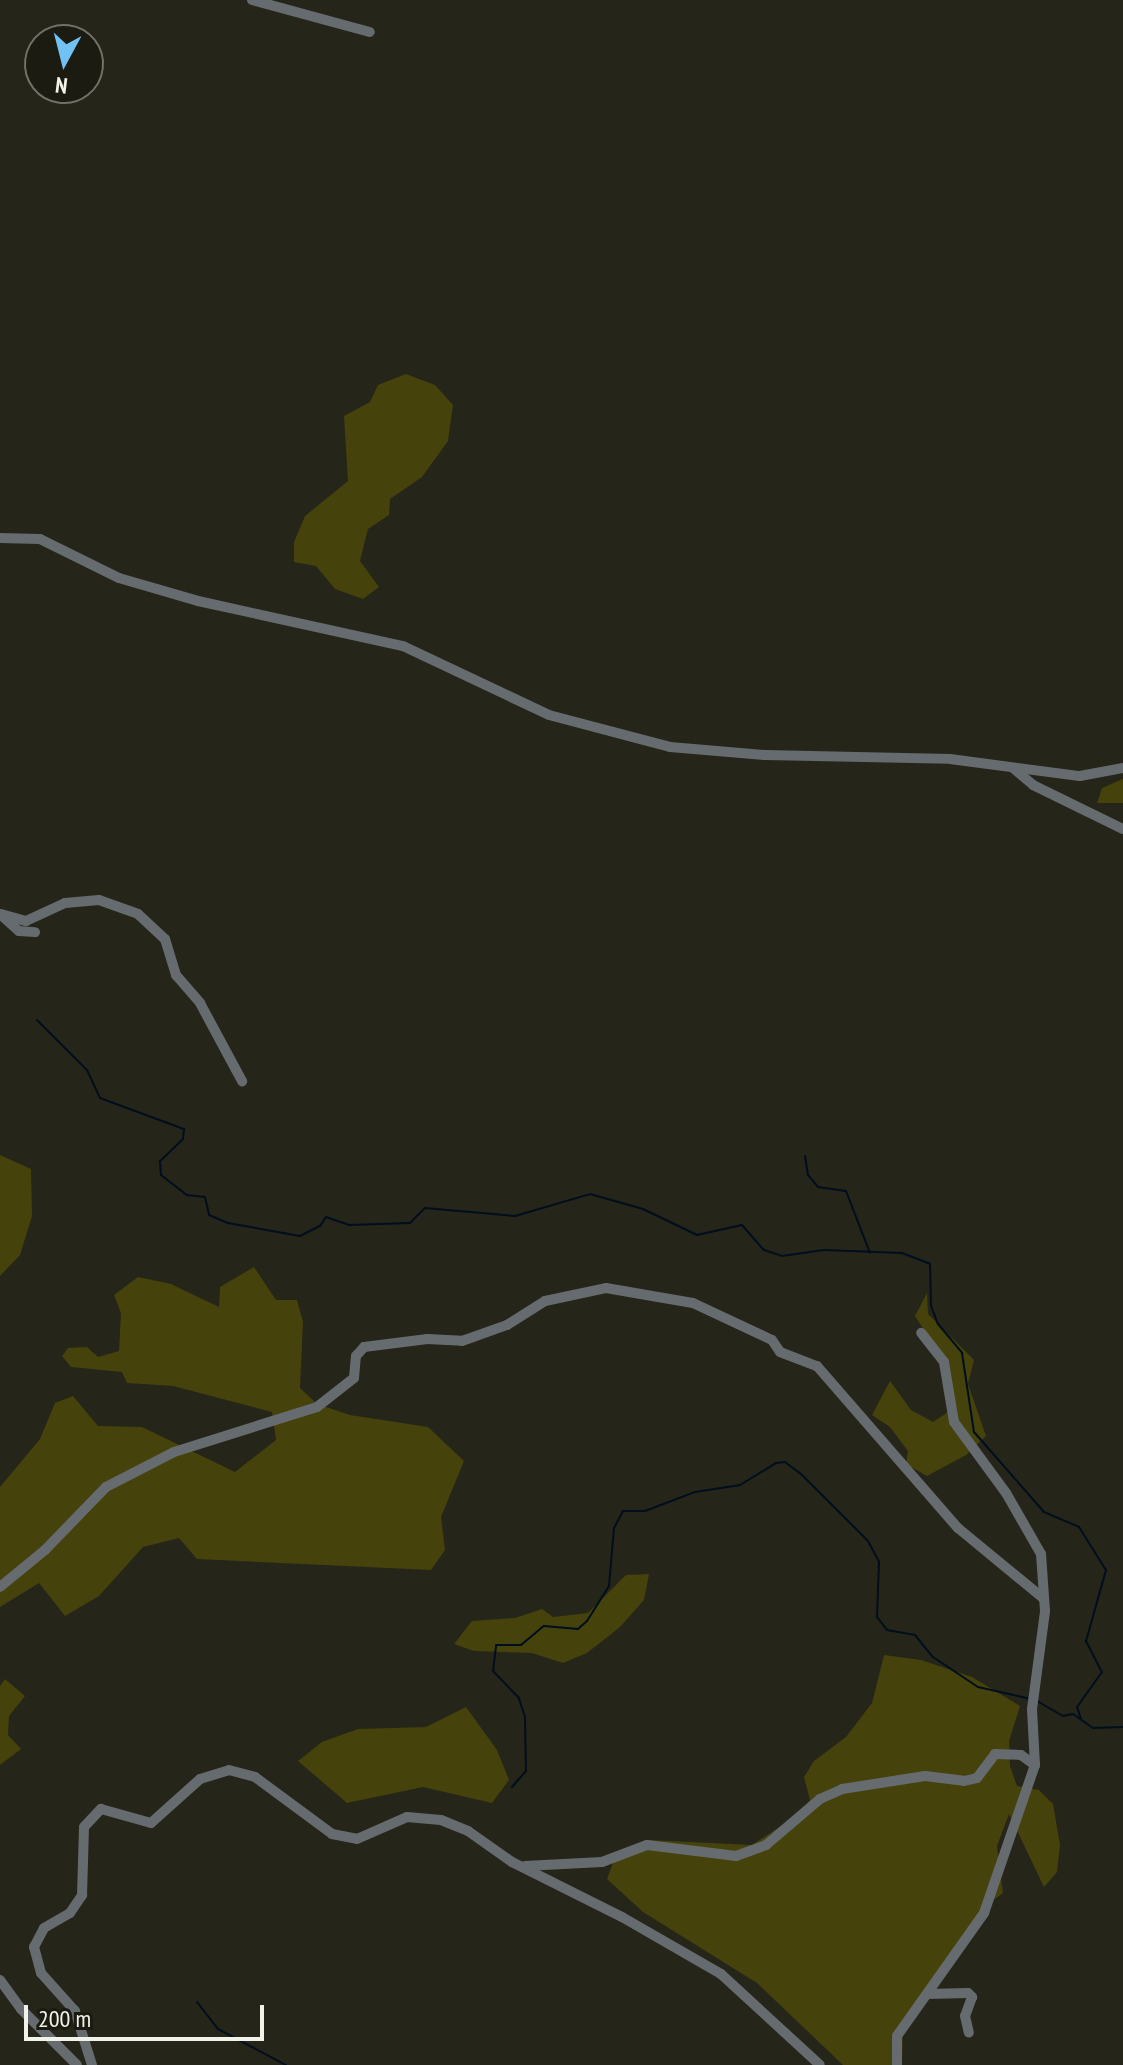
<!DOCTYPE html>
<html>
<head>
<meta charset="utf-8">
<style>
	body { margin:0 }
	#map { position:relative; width:1123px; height:2065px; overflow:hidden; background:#25251a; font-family:"PT Sans Narrow",sans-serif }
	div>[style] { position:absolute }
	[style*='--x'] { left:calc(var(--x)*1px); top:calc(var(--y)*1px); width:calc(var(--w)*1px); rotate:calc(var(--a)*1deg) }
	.green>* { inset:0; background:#45420b }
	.stream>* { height:2px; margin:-1px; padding:0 1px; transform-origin:1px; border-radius:1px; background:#000e1d }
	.minor>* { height:10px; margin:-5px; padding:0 5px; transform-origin:5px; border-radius:5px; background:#666b6f }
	span { translate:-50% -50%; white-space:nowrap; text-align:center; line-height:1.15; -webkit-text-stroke:7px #1b1b11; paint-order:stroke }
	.north { position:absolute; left:24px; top:24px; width:80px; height:80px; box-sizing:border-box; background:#1b1b11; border:2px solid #717168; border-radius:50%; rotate:187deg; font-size:22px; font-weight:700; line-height:32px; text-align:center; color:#f1f2ea }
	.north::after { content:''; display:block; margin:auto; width:28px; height:36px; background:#72c1f5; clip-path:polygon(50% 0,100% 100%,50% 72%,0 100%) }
	.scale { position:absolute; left:24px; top:2005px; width:240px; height:36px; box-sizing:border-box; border:4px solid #f1f2ea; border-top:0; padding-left:10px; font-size:24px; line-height:28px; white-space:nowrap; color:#f1f2ea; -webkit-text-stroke:6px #1b1b11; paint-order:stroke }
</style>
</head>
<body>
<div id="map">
	<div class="green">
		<div style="clip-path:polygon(406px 374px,435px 385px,453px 405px,448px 441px,422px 477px,390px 499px,389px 515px,368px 529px,360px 561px,379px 587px,363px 599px,335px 589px,316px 566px,294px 562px,294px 542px,305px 516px,348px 481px,344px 416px,370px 402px,378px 385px)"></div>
		<div style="clip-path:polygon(1123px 779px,1123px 803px,1097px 803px,1102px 788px)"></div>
		<div style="clip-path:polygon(0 1155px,31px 1169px,32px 1216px,20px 1255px,0 1276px)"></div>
		<div style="clip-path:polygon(254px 1267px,276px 1300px,297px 1300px,303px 1322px,300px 1388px,317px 1404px,350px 1415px,428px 1427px,464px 1461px,441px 1517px,445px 1550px,431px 1570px,197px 1559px,179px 1538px,143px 1547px,99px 1596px,65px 1616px,39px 1583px,0 1607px,0 1487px,40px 1439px,55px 1403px,73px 1396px,98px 1426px,142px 1427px,235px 1472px,276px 1440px,272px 1412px,173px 1386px,127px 1383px,122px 1372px,71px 1367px,62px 1356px,68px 1348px,87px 1347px,98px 1357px,119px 1351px,121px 1313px,114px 1295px,138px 1277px,171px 1284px,219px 1307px,220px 1287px)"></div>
		<div style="clip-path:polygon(927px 1293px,928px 1314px,974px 1360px,968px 1384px,986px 1436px,966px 1455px,927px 1476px,906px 1464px,908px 1451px,890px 1427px,872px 1415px,890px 1381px,911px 1410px,933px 1422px,954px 1408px,936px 1348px,915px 1316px)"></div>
		<div style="clip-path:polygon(649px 1574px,644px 1600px,620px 1627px,587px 1653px,563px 1663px,532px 1653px,474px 1651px,454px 1644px,472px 1621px,515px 1618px,542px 1609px,553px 1617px,588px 1613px,626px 1575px)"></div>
		<div style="clip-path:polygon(884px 1655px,921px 1660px,972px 1677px,1020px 1706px,1009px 1741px,1010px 1766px,1017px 1786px,1039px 1790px,1053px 1804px,1060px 1845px,1057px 1872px,1044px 1887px,1009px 1814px,997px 1846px,1003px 1893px,982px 1908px,903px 2023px,902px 2065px,843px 2065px,757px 1983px,643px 1912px,607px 1879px,615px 1857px,649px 1840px,752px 1845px,793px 1818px,810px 1800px,804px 1777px,814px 1761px,846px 1737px,872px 1703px)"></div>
		<div style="clip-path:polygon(5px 1679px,25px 1696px,9px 1716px,8px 1735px,21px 1749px,0 1765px,0 1686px)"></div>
		<div style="clip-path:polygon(466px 1707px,497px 1750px,509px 1780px,492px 1803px,423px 1787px,347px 1803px,298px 1761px,322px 1742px,358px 1729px,426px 1727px)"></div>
	</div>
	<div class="stream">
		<div style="--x:37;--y:1020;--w:71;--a:45"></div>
		<div style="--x:87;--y:1070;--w:31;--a:65"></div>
		<div style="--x:100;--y:1098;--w:90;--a:20.3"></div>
		<div style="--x:184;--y:1129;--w:10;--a:96"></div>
		<div style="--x:183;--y:1139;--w:32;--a:136"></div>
		<div style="--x:160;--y:1161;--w:14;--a:86"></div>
		<div style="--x:161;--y:1175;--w:33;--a:38"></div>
		<div style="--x:187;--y:1195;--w:18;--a:6"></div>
		<div style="--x:205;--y:1197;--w:18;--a:77"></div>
		<div style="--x:209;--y:1215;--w:21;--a:23"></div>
		<div style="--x:228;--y:1223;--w:73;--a:10.2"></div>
		<div style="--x:300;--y:1236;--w:22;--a:-27"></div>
		<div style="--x:320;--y:1226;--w:11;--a:-56"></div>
		<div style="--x:326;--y:1217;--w:24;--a:19"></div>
		<div style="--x:349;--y:1225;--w:61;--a:-1.9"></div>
		<div style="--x:410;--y:1223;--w:21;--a:-45"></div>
		<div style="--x:425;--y:1208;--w:90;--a:5.1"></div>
		<div style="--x:515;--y:1216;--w:78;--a:-16.3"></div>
		<div style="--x:590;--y:1194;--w:55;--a:15.8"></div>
		<div style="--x:643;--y:1209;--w:60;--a:25.7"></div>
		<div style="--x:697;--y:1235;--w:46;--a:-12.5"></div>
		<div style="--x:742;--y:1225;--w:33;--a:49"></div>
		<div style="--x:764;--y:1250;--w:19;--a:18"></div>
		<div style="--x:782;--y:1256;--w:42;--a:-8.1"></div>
		<div style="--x:824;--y:1250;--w:78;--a:2.2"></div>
		<div style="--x:902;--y:1253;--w:30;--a:21"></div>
		<div style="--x:930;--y:1264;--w:42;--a:88.6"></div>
		<div style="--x:931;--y:1306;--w:19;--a:69"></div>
		<div style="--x:938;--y:1324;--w:38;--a:50"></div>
		<div style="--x:962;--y:1353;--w:80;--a:81.4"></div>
		<div style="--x:974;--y:1432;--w:106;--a:48.8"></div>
		<div style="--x:1044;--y:1512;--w:38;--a:23"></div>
		<div style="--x:1079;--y:1527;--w:51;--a:57.9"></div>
		<div style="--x:1106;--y:1570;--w:74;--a:105.7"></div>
		<div style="--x:1086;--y:1641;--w:35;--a:63"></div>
		<div style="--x:1102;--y:1672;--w:43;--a:125.5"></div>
		<div style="--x:1077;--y:1707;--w:13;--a:72"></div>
		<div style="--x:805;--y:1156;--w:19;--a:81"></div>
		<div style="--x:808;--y:1175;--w:16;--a:50"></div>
		<div style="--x:818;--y:1187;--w:28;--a:8"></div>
		<div style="--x:846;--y:1191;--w:66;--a:68.8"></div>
		<div style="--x:1037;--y:1701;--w:30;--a:30"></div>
		<div style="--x:1063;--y:1716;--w:10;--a:-11"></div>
		<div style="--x:1073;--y:1714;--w:24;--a:35"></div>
		<div style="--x:1093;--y:1728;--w:30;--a:-2"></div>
		<div style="--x:512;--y:1787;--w:21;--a:-49"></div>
		<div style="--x:526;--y:1771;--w:54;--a:-91.1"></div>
		<div style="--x:525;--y:1717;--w:20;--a:-108"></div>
		<div style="--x:519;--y:1698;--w:37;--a:-134"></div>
		<div style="--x:493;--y:1671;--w:26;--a:-83"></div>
		<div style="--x:496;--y:1645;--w:25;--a:0"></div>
		<div style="--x:521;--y:1645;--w:30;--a:-40"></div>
		<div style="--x:544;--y:1626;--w:34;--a:5"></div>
		<div style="--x:578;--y:1629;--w:12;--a:-42"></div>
		<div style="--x:587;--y:1621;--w:41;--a:-57.8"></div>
		<div style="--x:609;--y:1586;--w:58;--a:-85.1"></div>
		<div style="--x:614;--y:1528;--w:19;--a:-62"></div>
		<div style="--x:623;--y:1511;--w:22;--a:0"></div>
		<div style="--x:645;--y:1511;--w:53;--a:-20.8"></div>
		<div style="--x:695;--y:1492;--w:46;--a:-8.8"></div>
		<div style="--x:740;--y:1485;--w:42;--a:-31.4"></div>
		<div style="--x:776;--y:1463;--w:9;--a:-6"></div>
		<div style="--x:785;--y:1462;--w:21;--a:37"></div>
		<div style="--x:802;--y:1475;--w:93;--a:45"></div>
		<div style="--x:868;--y:1541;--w:24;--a:62"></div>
		<div style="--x:879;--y:1562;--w:55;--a:92.1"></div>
		<div style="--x:877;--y:1617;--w:16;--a:52"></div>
		<div style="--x:887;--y:1630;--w:28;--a:10"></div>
		<div style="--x:915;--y:1635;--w:28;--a:51"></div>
		<div style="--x:933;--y:1657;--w:54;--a:33.7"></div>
		<div style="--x:978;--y:1687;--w:54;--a:12.8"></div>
		<div style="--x:197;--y:2002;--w:34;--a:52"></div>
		<div style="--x:218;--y:2029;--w:77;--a:27.9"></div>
	</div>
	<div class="minor">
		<div style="--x:252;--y:0;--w:122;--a:15.2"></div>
		<div style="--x:0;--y:538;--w:40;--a:1.4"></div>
		<div style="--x:40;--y:539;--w:88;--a:26.3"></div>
		<div style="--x:119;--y:578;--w:82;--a:16.2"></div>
		<div style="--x:198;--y:601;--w:210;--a:12.4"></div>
		<div style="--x:403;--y:646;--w:161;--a:25.3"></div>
		<div style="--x:549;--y:715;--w:125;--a:14.8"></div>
		<div style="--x:670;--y:747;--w:95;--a:4.8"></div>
		<div style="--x:765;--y:755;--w:185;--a:1.2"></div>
		<div style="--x:950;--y:759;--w:131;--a:7.5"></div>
		<div style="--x:1080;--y:776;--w:44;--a:-10.5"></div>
		<div style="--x:1013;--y:768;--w:26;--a:40"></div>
		<div style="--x:1033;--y:785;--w:100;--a:26.1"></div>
		<div style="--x:1;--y:914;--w:26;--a:16"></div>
		<div style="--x:26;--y:921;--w:43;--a:-24.8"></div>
		<div style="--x:65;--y:903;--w:34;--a:-5"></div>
		<div style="--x:99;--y:900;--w:41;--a:19.7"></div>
		<div style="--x:138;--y:914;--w:37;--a:43"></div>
		<div style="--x:165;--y:939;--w:38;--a:73"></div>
		<div style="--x:176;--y:975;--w:37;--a:49"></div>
		<div style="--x:200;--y:1003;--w:89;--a:61.7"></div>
		<div style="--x:1;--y:915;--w:24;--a:42"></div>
		<div style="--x:19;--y:931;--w:16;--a:4"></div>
		<div style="--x:0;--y:1587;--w:58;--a:-39.4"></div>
		<div style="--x:45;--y:1550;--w:88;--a:-45.9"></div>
		<div style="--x:106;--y:1487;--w:76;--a:-27.2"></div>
		<div style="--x:174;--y:1452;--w:150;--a:-17.5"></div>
		<div style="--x:317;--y:1407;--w:47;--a:-38.1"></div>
		<div style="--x:354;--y:1378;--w:22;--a:-85"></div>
		<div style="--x:356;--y:1356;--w:12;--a:-48"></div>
		<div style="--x:364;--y:1347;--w:64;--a:-7.2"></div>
		<div style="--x:427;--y:1339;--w:35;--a:3"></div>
		<div style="--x:462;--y:1341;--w:48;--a:-19.6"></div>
		<div style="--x:507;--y:1325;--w:45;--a:-32.3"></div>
		<div style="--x:545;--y:1301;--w:62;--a:-12"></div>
		<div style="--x:606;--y:1288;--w:88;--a:9.8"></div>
		<div style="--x:693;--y:1303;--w:87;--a:25.1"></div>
		<div style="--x:772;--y:1340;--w:14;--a:56"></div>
		<div style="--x:780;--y:1352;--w:40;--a:21"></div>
		<div style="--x:817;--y:1366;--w:215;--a:49"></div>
		<div style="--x:958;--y:1528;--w:110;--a:39.5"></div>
		<div style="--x:525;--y:1866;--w:77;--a:-3"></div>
		<div style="--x:602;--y:1862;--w:48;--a:-20.7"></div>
		<div style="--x:647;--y:1845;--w:90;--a:7"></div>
		<div style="--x:736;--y:1856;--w:32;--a:-20"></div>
		<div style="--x:766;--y:1845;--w:71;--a:-40.4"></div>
		<div style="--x:820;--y:1799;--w:24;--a:-24"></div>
		<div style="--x:842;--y:1789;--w:84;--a:-8.9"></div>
		<div style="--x:925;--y:1776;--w:39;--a:7"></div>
		<div style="--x:964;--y:1781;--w:13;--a:-13"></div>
		<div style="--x:977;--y:1778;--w:30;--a:-53"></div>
		<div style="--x:995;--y:1754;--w:26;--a:2"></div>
		<div style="--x:1021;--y:1755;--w:17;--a:36"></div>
		<div style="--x:0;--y:1980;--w:36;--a:54"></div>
		<div style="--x:21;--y:2009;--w:79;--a:45"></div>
		<div style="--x:928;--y:1994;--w:40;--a:-1.4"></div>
		<div style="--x:968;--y:1993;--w:6;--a:45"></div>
		<div style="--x:972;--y:1997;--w:20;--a:110"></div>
		<div style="--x:965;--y:2016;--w:17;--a:77"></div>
		<div style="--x:92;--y:2065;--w:57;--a:-107.5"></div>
		<div style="--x:75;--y:2011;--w:51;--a:-131.8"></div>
		<div style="--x:41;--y:1973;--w:27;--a:-105"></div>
		<div style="--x:34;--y:1947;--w:21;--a:-62"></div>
		<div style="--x:44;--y:1928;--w:30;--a:-30"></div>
		<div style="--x:70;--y:1913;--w:22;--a:-56"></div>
		<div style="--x:82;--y:1895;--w:68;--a:-88.3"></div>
		<div style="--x:84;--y:1827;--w:25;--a:-47"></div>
		<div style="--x:101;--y:1809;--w:52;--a:15.6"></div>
		<div style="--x:151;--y:1823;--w:66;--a:-41.9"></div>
		<div style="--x:200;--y:1779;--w:30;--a:-17"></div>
		<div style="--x:229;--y:1770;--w:27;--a:15"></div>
		<div style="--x:255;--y:1777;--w:96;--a:36.5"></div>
		<div style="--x:332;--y:1834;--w:25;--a:11"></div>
		<div style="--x:357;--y:1839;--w:55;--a:-23.7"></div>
		<div style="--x:407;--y:1817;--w:34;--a:5"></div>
		<div style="--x:441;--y:1820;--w:29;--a:22"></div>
		<div style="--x:468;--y:1831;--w:54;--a:35.2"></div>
		<div style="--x:512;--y:1862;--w:123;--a:26.6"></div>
		<div style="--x:622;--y:1917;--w:114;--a:29.9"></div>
		<div style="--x:721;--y:1974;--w:134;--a:42.6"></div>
		<div style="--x:897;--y:2065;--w:29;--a:-90"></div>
		<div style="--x:897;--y:2036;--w:151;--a:-54.7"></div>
		<div style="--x:984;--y:1913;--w:157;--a:-71"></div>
		<div style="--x:1035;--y:1765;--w:56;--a:-93.1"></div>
		<div style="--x:1032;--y:1709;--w:99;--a:-82.4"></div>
		<div style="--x:1045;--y:1611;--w:57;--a:-94"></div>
		<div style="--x:1041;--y:1554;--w:70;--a:-119.8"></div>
		<div style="--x:1006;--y:1493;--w:88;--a:-126.2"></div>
		<div style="--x:954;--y:1422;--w:61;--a:-99.5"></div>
		<div style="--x:944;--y:1362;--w:37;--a:-128"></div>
	</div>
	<div class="north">N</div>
	<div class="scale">200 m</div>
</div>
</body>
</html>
